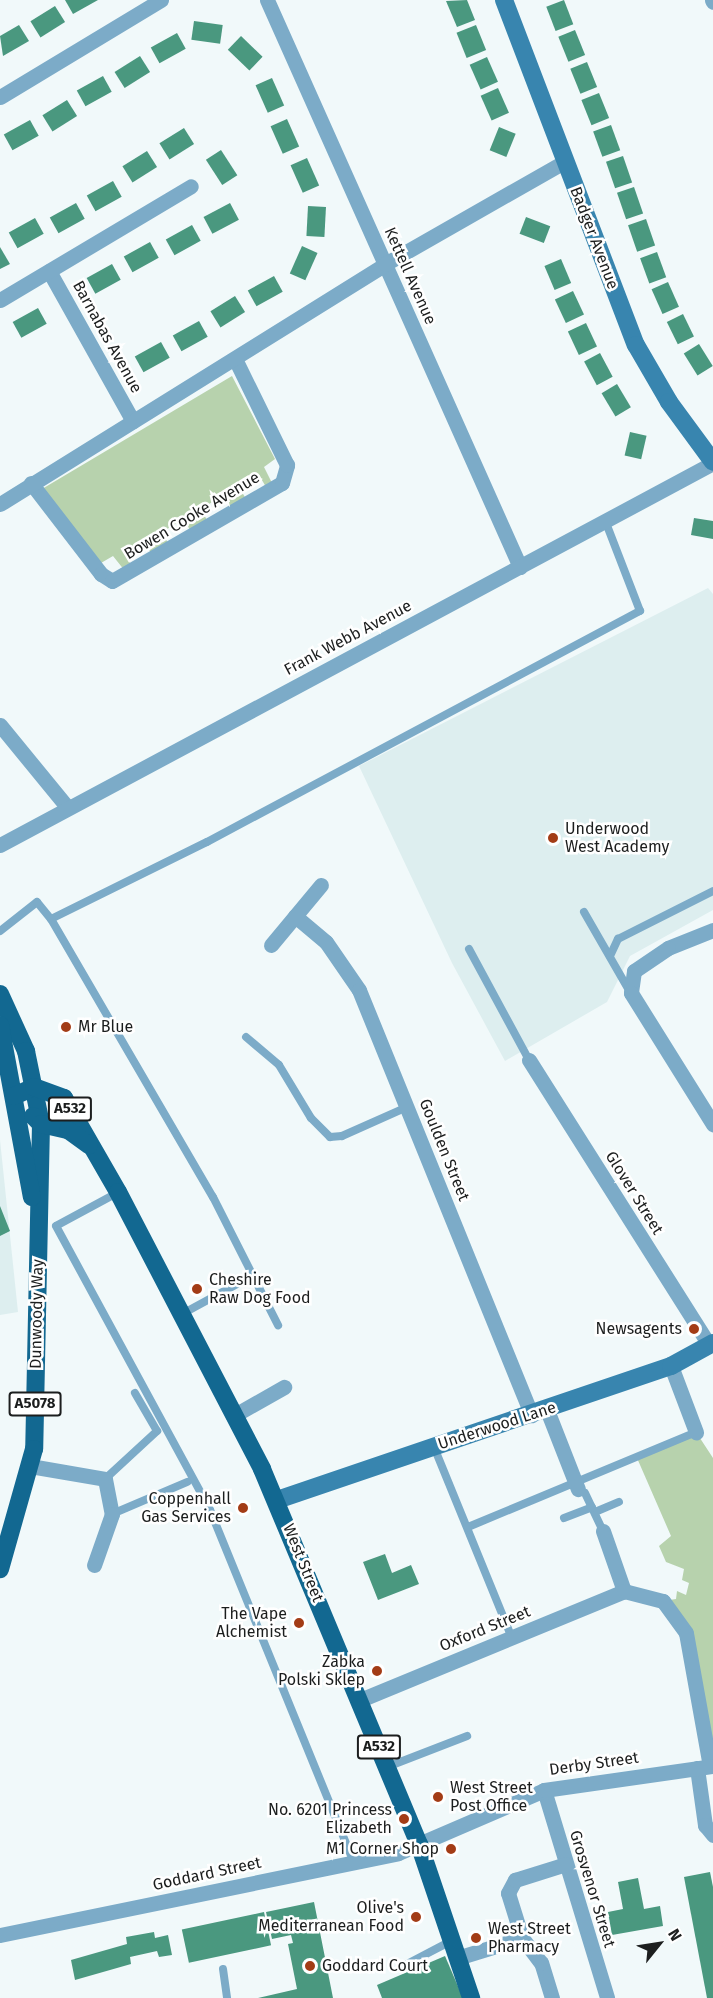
<!DOCTYPE html>
<html>
<head>
<meta charset="utf-8">
<style>
	body { margin:0 }
	#map { position:relative; width:713px; height:1998px; overflow:hidden; background:#f1f9fa; font-family:"Fira Sans",sans-serif }
	div>[style] { position:absolute }
	[style*='--x'] { left:calc(var(--x)*1px); top:calc(var(--y)*1px); width:calc(var(--w)*1px); rotate:calc(var(--a)*1deg) }
	.built>* { inset:0; background:#ddeeef }
	.green>* { inset:0; background:#b7d2ad }
	.building>* { inset:0; background:#4a987f; transform-origin:0 0 }
	.lane>* { height:8px; margin:-4px; padding:0 4px; transform-origin:4px; border-radius:4px; background:#7cabc8 }
	.street>* { height:15px; margin:-7.5px; padding:0 7.5px; transform-origin:7.5px; border-radius:7.5px; background:#7cabc8 }
	.secondary>* { height:18px; margin:-9px; padding:0 9px; transform-origin:9px; border-radius:9px; background:#3885af }
	.primary>* { height:18px; margin:-9px; padding:0 9px; transform-origin:9px; border-radius:9px; background:#126891 }
	.dots>* { width:16px; height:16px; translate:-50% -50%; box-sizing:border-box; border:3px solid #fff; border-radius:50% }
	span { translate:-50% -50%; white-space:nowrap; text-align:center; line-height:1.15; -webkit-text-stroke:5px #fff; paint-order:stroke }
	.shield-label span { padding:2px 4px; background:#fff; border:2px solid; border-radius:4px; -webkit-text-stroke-width:0 }
	.shield-label { font-size:15px; color:#1c1e1e; font-weight:700 }
	.street-label { font-size:16px; color:#1c1e1e }
	.poi-label { font-size:16px; color:#1c1e1e }
	.left { translate:0 -50%; text-align:left }
	.right { translate:-100% -50%; text-align:right }
	.north { position:absolute; left:629px; top:1914px; width:60px; height:60px; -webkit-text-stroke:4px #fff; paint-order:stroke; rotate:60deg; font-size:16px; font-weight:700; line-height:24px; text-align:center; color:#1c1e1e }
	.north::after { content:''; display:block; margin:auto; width:21px; height:27px; background:#1c1e1e; clip-path:polygon(50% 0,100% 100%,50% 72%,0 100%) }
</style>
</head>
<body>
<div id="map">
	<div class="built">
		<div style="clip-path:polygon(708px 588px,713px 594px,713px 910px,630px 956px,607px 1002px,505px 1061px,452px 963px,359px 766px)"></div>
		<div style="clip-path:polygon(0 1140px,18px 1312px,0 1315px)"></div>
	</div>
	<div class="green">
		<div style="clip-path:polygon(232px 376px,275px 459px,264px 467px,272px 483px,266px 487px,259px 475px,239px 487px,246px 499px,230px 508px,222px 496px,201px 509px,208px 522px,191px 532px,184px 519px,162px 532px,169px 545px,152px 555px,145px 542px,125px 554px,132px 567px,125px 571px,113px 556px,101px 563px,42px 489px)"></div>
		<div style="clip-path:polygon(696px 1432px,713px 1458px,713px 1766px,686px 1633px,663px 1601px,676px 1599px,677px 1591px,686px 1595px,689px 1583px,682px 1580px,684px 1569px,666px 1562px,659px 1546px,671px 1536px,637px 1458px)"></div>
	</div>
	<div class="building">
		<div style="clip-path:polygon(65px 0,98px 0,73px 14px)"></div>
		<div style="clip-path:polygon(467px 0,475px 20px,457px 27px,446px 1px)"></div>
		<div style="left:564px;top:0;width:26px;height:19px;rotate:69deg"></div>
		<div style="left:55px;top:6px;width:19px;height:29px;rotate:58deg"></div>
		<div style="left:194px;top:21px;width:29px;height:19px;rotate:8deg"></div>
		<div style="clip-path:polygon(19px 25px,29px 41px,3px 56px,0 36px)"></div>
		<div style="left:476px;top:25px;width:27px;height:21px;rotate:68deg"></div>
		<div style="left:575px;top:30px;width:27px;height:18px;rotate:68deg"></div>
		<div style="left:177px;top:33px;width:18px;height:30px;rotate:61deg"></div>
		<div style="left:241px;top:36px;width:30px;height:19px;rotate:44deg"></div>
		<div style="left:140px;top:56px;width:19px;height:30px;rotate:58deg"></div>
		<div style="left:487px;top:57px;width:27px;height:19px;rotate:66deg"></div>
		<div style="left:587px;top:62px;width:27px;height:18px;rotate:68deg"></div>
		<div style="left:103px;top:76px;width:18px;height:30px;rotate:61deg"></div>
		<div style="left:272px;top:78px;width:30px;height:18px;rotate:66deg"></div>
		<div style="left:498px;top:88px;width:27px;height:19px;rotate:66deg"></div>
		<div style="left:599px;top:93px;width:27px;height:19px;rotate:68deg"></div>
		<div style="left:67px;top:100px;width:19px;height:29px;rotate:58deg"></div>
		<div style="left:287px;top:119px;width:30px;height:18px;rotate:66deg"></div>
		<div style="left:30px;top:120px;width:18px;height:30px;rotate:61deg"></div>
		<div style="left:611px;top:125px;width:27px;height:19px;rotate:70deg"></div>
		<div style="left:499px;top:127px;width:18px;height:25px;rotate:22deg"></div>
		<div style="left:184px;top:128px;width:19px;height:29px;rotate:58deg"></div>
		<div style="left:221px;top:150px;width:30px;height:18px;rotate:57deg"></div>
		<div style="left:147px;top:151px;width:19px;height:29px;rotate:58deg"></div>
		<div style="left:623px;top:156px;width:28px;height:18px;rotate:71deg"></div>
		<div style="left:307px;top:158px;width:30px;height:18px;rotate:66deg"></div>
		<div style="left:113px;top:181px;width:18px;height:30px;rotate:61deg"></div>
		<div style="left:634px;top:187px;width:28px;height:18px;rotate:71deg"></div>
		<div style="left:76px;top:203px;width:18px;height:30px;rotate:61deg"></div>
		<div style="left:230px;top:203px;width:19px;height:30px;rotate:62deg"></div>
		<div style="left:308px;top:206px;width:18px;height:30px;rotate:3deg"></div>
		<div style="left:526px;top:217px;width:26px;height:18px;rotate:21deg"></div>
		<div style="left:35px;top:218px;width:18px;height:30px;rotate:61deg"></div>
		<div style="left:646px;top:219px;width:28px;height:19px;rotate:71deg"></div>
		<div style="left:192px;top:225px;width:18px;height:30px;rotate:61deg"></div>
		<div style="left:150px;top:242px;width:18px;height:30px;rotate:61deg"></div>
		<div style="left:302px;top:246px;width:17px;height:30px;rotate:24deg"></div>
		<div style="clip-path:polygon(0 247px,10px 264px,0 269px)"></div>
		<div style="left:657px;top:252px;width:27px;height:18px;rotate:70deg"></div>
		<div style="left:561px;top:259px;width:26px;height:18px;rotate:67deg"></div>
		<div style="left:112px;top:264px;width:18px;height:29px;rotate:61deg"></div>
		<div style="left:274px;top:276px;width:18px;height:30px;rotate:61deg"></div>
		<div style="left:668px;top:282px;width:27px;height:18px;rotate:66deg"></div>
		<div style="left:573px;top:291px;width:26px;height:20px;rotate:65deg"></div>
		<div style="left:235px;top:296px;width:19px;height:29px;rotate:58deg"></div>
		<div style="left:38px;top:308px;width:18px;height:29px;rotate:61deg"></div>
		<div style="left:683px;top:314px;width:25px;height:18px;rotate:64deg"></div>
		<div style="left:199px;top:321px;width:18px;height:30px;rotate:61deg"></div>
		<div style="left:586px;top:323px;width:26px;height:20px;rotate:65deg"></div>
		<div style="left:161px;top:342px;width:18px;height:30px;rotate:61deg"></div>
		<div style="left:699px;top:344px;width:26px;height:18px;rotate:58deg"></div>
		<div style="left:600px;top:353px;width:27px;height:18px;rotate:62deg"></div>
		<div style="left:617px;top:384px;width:27px;height:18px;rotate:59deg"></div>
		<div style="left:630px;top:432px;width:17px;height:24px;rotate:13deg"></div>
		<div style="clip-path:polygon(694px 518px,713px 521px,713px 539px,691px 535px)"></div>
		<div style="clip-path:polygon(0 1206px,10px 1231px,0 1236px)"></div>
		<div style="clip-path:polygon(385px 1554px,392px 1573px,411px 1565px,419px 1584px,378px 1600px,363px 1562px)"></div>
		<div style="clip-path:polygon(710px 1872px,713px 1887px,713px 1998px,707px 1998px,684px 1877px)"></div>
		<div style="clip-path:polygon(638px 1878px,644px 1909px,660px 1906px,663px 1926px,612px 1935px,608px 1912px,623px 1909px,618px 1882px)"></div>
		<div style="clip-path:polygon(314px 1902px,333px 1998px,258px 1998px,297px 1989px,288px 1944px,293px 1943px,291px 1935px,272px 1939px,266px 1912px)"></div>
		<div style="left:264px;top:1912px;width:34px;height:84px;rotate:78deg"></div>
		<div style="clip-path:polygon(154px 1932px,155px 1938px,168px 1935px,172px 1955px,159px 1957px,157px 1951px,130px 1957px,131px 1964px,75px 1980px,71px 1960px,127px 1944px,126px 1937px)"></div>
		<div style="clip-path:polygon(445px 1956px,463px 1998px,382px 1998px,377px 1985px)"></div>
	</div>
	<div class="lane">
		<div style="--x:584;--y:912;--w:92;--a:60.1"></div>
		<div style="--x:51;--y:919;--w:174;--a:-26.3"></div>
		<div style="--x:207;--y:842;--w:491;--a:-28.1"></div>
		<div style="--x:640;--y:611;--w:94;--a:-111.1"></div>
		<div style="--x:0;--y:931;--w:47;--a:-38.1"></div>
		<div style="--x:37;--y:902;--w:22;--a:51"></div>
		<div style="--x:51;--y:919;--w:322;--a:59.8"></div>
		<div style="--x:213;--y:1197;--w:144;--a:63.1"></div>
		<div style="--x:469;--y:949;--w:126;--a:61.6"></div>
		<div style="--x:610;--y:956;--w:19;--a:-65"></div>
		<div style="--x:618;--y:939;--w:106;--a:-26.8"></div>
		<div style="--x:246;--y:1037;--w:43;--a:40.3"></div>
		<div style="--x:279;--y:1065;--w:62;--a:58.9"></div>
		<div style="--x:311;--y:1118;--w:27;--a:45"></div>
		<div style="--x:330;--y:1137;--w:12;--a:-5"></div>
		<div style="--x:342;--y:1136;--w:71;--a:-24"></div>
		<div style="--x:117;--y:1193;--w:69;--a:151.6"></div>
		<div style="--x:56;--y:1226;--w:323;--a:61.5"></div>
		<div style="--x:210;--y:1510;--w:380;--a:67.8"></div>
		<div style="--x:182;--y:1314;--w:80;--a:-28.5"></div>
		<div style="--x:434;--y:1447;--w:206;--a:67.8"></div>
		<div style="--x:105;--y:1479;--w:71;--a:-42.7"></div>
		<div style="--x:157;--y:1431;--w:44;--a:-120.1"></div>
		<div style="--x:585;--y:1493;--w:42;--a:64.7"></div>
		<div style="--x:595;--y:1512;--w:26;--a:-23"></div>
		<div style="--x:112;--y:1514;--w:82;--a:-23.1"></div>
		<div style="--x:564;--y:1518;--w:30;--a:-21"></div>
		<div style="--x:468;--y:1527;--w:247;--a:-22.6"></div>
		<div style="--x:387;--y:1767;--w:86;--a:-21.2"></div>
		<div style="--x:407;--y:1964;--w:50;--a:-27.6"></div>
		<div style="--x:223;--y:1969;--w:29;--a:82"></div>
	</div>
	<div class="street">
		<div style="--x:267;--y:0;--w:621;--a:65.95"></div>
		<div style="--x:712;--y:0;--w:2;--a:63"></div>
		<div style="--x:0;--y:97;--w:188;--a:-31.1"></div>
		<div style="--x:49;--y:271;--w:172;--a:60.8"></div>
		<div style="--x:0;--y:300;--w:222;--a:-30.8"></div>
		<div style="--x:31;--y:483;--w:115;--a:52.4"></div>
		<div style="--x:101;--y:574;--w:13;--a:32"></div>
		<div style="--x:112;--y:581;--w:196;--a:-30"></div>
		<div style="--x:282;--y:483;--w:19;--a:-74"></div>
		<div style="--x:287;--y:465;--w:118;--a:-116.1"></div>
		<div style="--x:0;--y:504;--w:454;--a:-31.9"></div>
		<div style="--x:385;--y:264;--w:206;--a:-29.7"></div>
		<div style="--x:0;--y:725;--w:107;--a:50.7"></div>
		<div style="--x:0;--y:845;--w:809;--a:-28.18"></div>
		<div style="--x:295;--y:916;--w:40;--a:40"></div>
		<div style="--x:326;--y:942;--w:58;--a:55.5"></div>
		<div style="--x:359;--y:990;--w:459;--a:67.9"></div>
		<div style="--x:713;--y:930;--w:48;--a:158.2"></div>
		<div style="--x:668;--y:948;--w:41;--a:145.9"></div>
		<div style="--x:634;--y:971;--w:22;--a:98"></div>
		<div style="--x:631;--y:993;--w:155;--a:58"></div>
		<div style="--x:271;--y:945;--w:78;--a:-50.2"></div>
		<div style="--x:529;--y:1060;--w:337;--a:57.7"></div>
		<div style="--x:671;--y:1366;--w:71;--a:69.3"></div>
		<div style="--x:547;--y:1410;--w:85;--a:68.6"></div>
		<div style="--x:233;--y:1416;--w:59;--a:-29.6"></div>
		<div style="--x:30;--y:1466;--w:76;--a:9.8"></div>
		<div style="--x:105;--y:1479;--w:36;--a:79"></div>
		<div style="--x:112;--y:1514;--w:54;--a:109.4"></div>
		<div style="--x:603;--y:1531;--w:64;--a:70.7"></div>
		<div style="--x:360;--y:1700;--w:286;--a:-22.4"></div>
		<div style="--x:624;--y:1591;--w:40;--a:14.4"></div>
		<div style="--x:663;--y:1601;--w:39;--a:54"></div>
		<div style="--x:686;--y:1633;--w:135;--a:79.8"></div>
		<div style="--x:697;--y:1768;--w:58;--a:82"></div>
		<div style="--x:705;--y:1825;--w:13;--a:51"></div>
		<div style="--x:544;--y:1790;--w:217;--a:73.1"></div>
		<div style="--x:0;--y:1935;--w:406;--a:-11.6"></div>
		<div style="--x:398;--y:1853;--w:159;--a:-23.3"></div>
		<div style="--x:544;--y:1790;--w:171;--a:-8.1"></div>
		<div style="--x:457;--y:1958;--w:68;--a:-17.1"></div>
		<div style="--x:552;--y:1998;--w:37;--a:-107"></div>
		<div style="--x:541;--y:1963;--w:31;--a:-127"></div>
		<div style="--x:522;--y:1938;--w:47;--a:-107.3"></div>
		<div style="--x:508;--y:1893;--w:15;--a:-62"></div>
		<div style="--x:515;--y:1880;--w:53;--a:-17.4"></div>
	</div>
	<div class="secondary">
		<div style="--x:504;--y:0;--w:369;--a:69.1"></div>
		<div style="--x:636;--y:345;--w:66;--a:59.9"></div>
		<div style="--x:669;--y:402;--w:74;--a:53.7"></div>
		<div style="--x:277;--y:1500;--w:416;--a:-18.8"></div>
		<div style="--x:671;--y:1366;--w:48;--a:-28.7"></div>
	</div>
	<div class="primary">
		<div style="--x:0;--y:994;--w:63;--a:65.5"></div>
		<div style="--x:26;--y:1051;--w:75;--a:78.4"></div>
		<div style="--x:41;--y:1124;--w:325;--a:91.2"></div>
		<div style="--x:34;--y:1449;--w:125;--a:105.8"></div>
		<div style="--x:0;--y:1025;--w:175;--a:79.5"></div>
		<div style="--x:14;--y:1096;--w:22;--a:-24"></div>
		<div style="--x:34;--y:1087;--w:32;--a:20"></div>
		<div style="--x:64;--y:1098;--w:108;--a:60.1"></div>
		<div style="--x:118;--y:1192;--w:312;--a:62.5"></div>
		<div style="--x:262;--y:1469;--w:407;--a:67.3"></div>
		<div style="--x:419;--y:1844;--w:163;--a:71.3"></div>
		<div style="--x:33;--y:1116;--w:11;--a:45"></div>
		<div style="--x:41;--y:1124;--w:28;--a:13"></div>
		<div style="--x:68;--y:1130;--w:26;--a:36"></div>
	</div>
	<div class="dots">
		<div style="left:553px;top:838px;background:#a33c16"></div>
		<div style="left:66px;top:1027px;background:#a33c16"></div>
		<div style="left:197px;top:1289px;background:#a33c16"></div>
		<div style="left:694px;top:1329px;background:#a33c16"></div>
		<div style="left:243px;top:1508px;background:#a33c16"></div>
		<div style="left:299px;top:1623px;background:#a33c16"></div>
		<div style="left:377px;top:1671px;background:#a33c16"></div>
		<div style="left:438px;top:1797px;background:#a33c16"></div>
		<div style="left:404px;top:1819px;background:#a33c16"></div>
		<div style="left:451px;top:1849px;background:#a33c16"></div>
		<div style="left:416px;top:1917px;background:#a33c16"></div>
		<div style="left:476px;top:1938px;background:#a33c16"></div>
		<div style="left:310px;top:1966px;background:#a33c16"></div>
	</div>
	<div class="shield-label">
		<span style="left:70px;top:1109px">A532</span>
		<span style="left:35px;top:1404px">A5078</span>
		<span style="left:379px;top:1747px">A532</span>
	</div>
	<div class="street-label">
		<span style="left:594px;top:238px;rotate:69deg">Badger Avenue</span>
		<span style="left:410px;top:276px;rotate:66deg">Kettell Avenue</span>
		<span style="left:107px;top:337px;rotate:61deg">Barnabas Avenue</span>
		<span style="left:192px;top:516px;rotate:-31deg">Bowen Cooke Avenue</span>
		<span style="left:348px;top:638px;rotate:-28deg">Frank Webb Avenue</span>
		<span style="left:444px;top:1150px;rotate:68deg">Goulden Street</span>
		<span style="left:634px;top:1193px;rotate:58deg">Glover Street</span>
		<span style="left:37px;top:1314px;rotate:-89deg">Dunwoody Way</span>
		<span style="left:497px;top:1426px;rotate:-18deg">Underwood Lane</span>
		<span style="left:303px;top:1563px;rotate:68deg">West Street</span>
		<span style="left:485px;top:1629px;rotate:-22deg">Oxford Street</span>
		<span style="left:594px;top:1764px;rotate:-8deg">Derby Street</span>
		<span style="left:207px;top:1874px;rotate:-12deg">Goddard Street</span>
		<span style="left:592px;top:1889px;rotate:73deg">Grosvenor Street</span>
	</div>
	<div class="poi-label">
		<span class="left" style="left:565px;top:838px">Underwood<br>West Academy</span>
		<span class="left" style="left:78px;top:1027px">Mr Blue</span>
		<span class="left" style="left:209px;top:1289px">Cheshire<br>Raw Dog Food</span>
		<span class="right" style="left:682px;top:1329px">Newsagents</span>
		<span class="right" style="left:231px;top:1508px">Coppenhall<br>Gas Services</span>
		<span class="right" style="left:287px;top:1623px">The Vape<br>Alchemist</span>
		<span class="right" style="left:365px;top:1671px">Zabka<br>Polski Sklep</span>
		<span class="left" style="left:450px;top:1797px">West Street<br>Post Office</span>
		<span class="right" style="left:392px;top:1819px">No. 6201 Princess<br>Elizabeth</span>
		<span class="right" style="left:439px;top:1849px">M1 Corner Shop</span>
		<span class="right" style="left:404px;top:1917px">Olive's<br>Mediterranean Food</span>
		<span class="left" style="left:488px;top:1938px">West Street<br>Pharmacy</span>
		<span class="left" style="left:322px;top:1966px">Goddard Court</span>
	</div>
	<div class="north">N</div>
</div>
</body>
</html>
